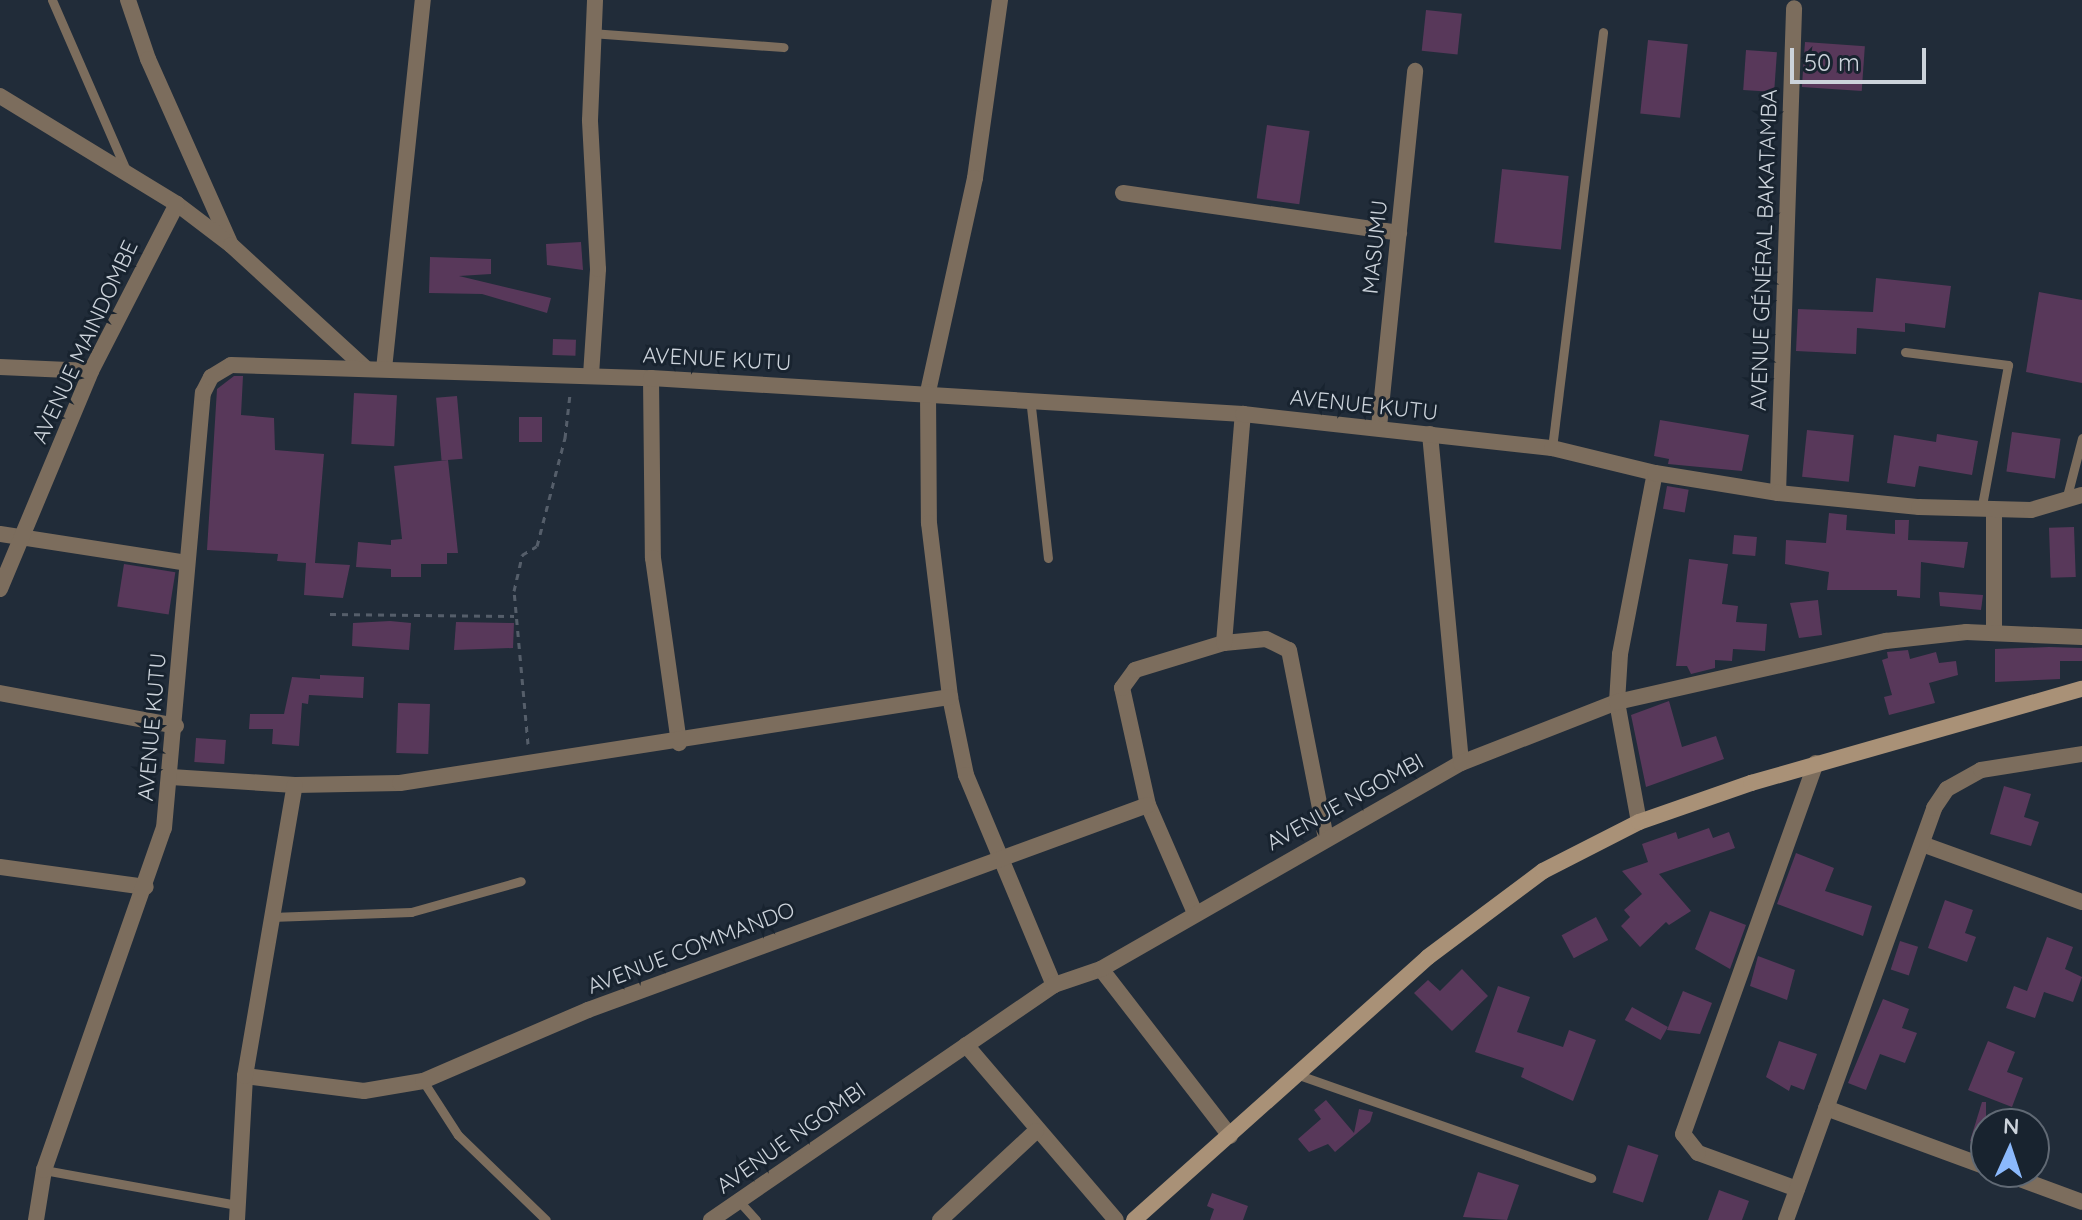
<!DOCTYPE html>
<html>
<head>
<meta charset="utf-8">
<style>
	body { margin:0 }
	#map { position:relative; width:2082px; height:1220px; overflow:hidden; background:#212c39; font-family:Quicksand,sans-serif }
	div>[style] { position:absolute }
	[style*='--x'] { left:calc(var(--x)*1px); top:calc(var(--y)*1px); width:calc(var(--w)*1px); rotate:calc(var(--a)*1deg) }
	.building>* { inset:0; background:#58385a; transform-origin:0 0 }
	.path>* { height:3px; margin-top:-1.5px; transform-origin:0; background:repeating-linear-gradient(90deg,#555e6a 0 6px,transparent 0 12px) }
	.service>* { height:9px; margin:-4.5px; padding:0 4.5px; transform-origin:4.5px; border-radius:4.5px; background:#7c6d5d }
	.minor>* { height:16px; margin:-8px; padding:0 8px; transform-origin:8px; border-radius:8px; background:#7c6d5d }
	.secondary>* { height:16px; margin:-8px; padding:0 8px; transform-origin:8px; border-radius:8px; background:#a99177 }
	span { translate:-50% -50%; white-space:nowrap; text-align:center; line-height:1.15; -webkit-text-stroke:6px #18232f; paint-order:stroke }
	.street-label { font-size:22px; color:#ccd3db }
	.north { position:absolute; left:1970px; top:1108px; width:80px; height:80px; box-sizing:border-box; background:#18232f; border:2px solid #606974; border-radius:50%; rotate:3deg; font-size:22px; font-weight:700; line-height:32px; text-align:center; color:#ccd3db }
	.north::after { content:''; display:block; margin:auto; width:28px; height:36px; background:#8bb9fc; clip-path:polygon(50% 0,100% 100%,50% 72%,0 100%) }
	.scale { position:absolute; left:1790px; top:48px; width:136px; height:36px; box-sizing:border-box; border:4px solid #ccd3db; border-top:0; padding-left:10px; font-size:24px; line-height:28px; white-space:nowrap; color:#ccd3db; -webkit-text-stroke:6px #18232f; paint-order:stroke }
</style>
</head>
<body>
<div id="map">
	<div class="building">
		<div style="left:1426px;top:10px;width:36px;height:41px;rotate:6deg"></div>
		<div style="left:1648px;top:40px;width:40px;height:74px;rotate:6deg"></div>
		<div style="left:1805px;top:42px;width:60px;height:45px;rotate:4deg"></div>
		<div style="left:1746px;top:50px;width:31px;height:40px;rotate:4deg"></div>
		<div style="left:1267px;top:125px;width:43px;height:74px;rotate:8deg"></div>
		<div style="left:1502px;top:169px;width:67px;height:74px;rotate:6deg"></div>
		<div style="clip-path:polygon(581px 242px,583px 270px,547px 265px,546px 244px)"></div>
		<div style="clip-path:polygon(430px 257px,491px 259px,491px 274px,459px 276px,551px 298px,547px 313px,482px 294px,429px 293px)"></div>
		<div style="clip-path:polygon(1876px 278px,1951px 286px,1945px 328px,1905px 323px,1905px 332px,1857px 328px,1856px 354px,1796px 351px,1798px 309px,1873px 312px)"></div>
		<div style="clip-path:polygon(2039px 292px,2082px 300px,2082px 383px,2026px 372px)"></div>
		<div style="left:553px;top:339px;width:23px;height:16px;rotate:2deg"></div>
		<div style="clip-path:polygon(234px 376px,243px 376px,241px 415px,274px 418px,275px 450px,324px 454px,315px 563px,350px 565px,343px 598px,304px 595px,306px 563px,277px 561px,278px 554px,207px 550px,217px 389px)"></div>
		<div style="left:354px;top:393px;width:43px;height:51px;rotate:3deg"></div>
		<div style="left:457px;top:396px;width:63px;height:21px;rotate:85deg"></div>
		<div style="left:519px;top:417px;width:23px;height:25px"></div>
		<div style="clip-path:polygon(1660px 420px,1749px 435px,1742px 471px,1668px 464px,1669px 459px,1654px 456px)"></div>
		<div style="left:1807px;top:430px;width:47px;height:47px;rotate:6deg"></div>
		<div style="left:2012px;top:432px;width:49px;height:40px;rotate:8deg"></div>
		<div style="clip-path:polygon(1937px 434px,1978px 441px,1972px 475px,1919px 466px,1915px 487px,1887px 483px,1894px 435px,1936px 442px)"></div>
		<div style="clip-path:polygon(448px 460px,458px 553px,447px 553px,447px 564px,421px 564px,421px 577px,391px 577px,391px 569px,356px 567px,358px 542px,391px 545px,391px 540px,402px 539px,394px 466px)"></div>
		<div style="left:1667px;top:486px;width:22px;height:23px;rotate:10deg"></div>
		<div style="clip-path:polygon(1829px 513px,1847px 515px,1846px 530px,1895px 534px,1895px 520px,1909px 520px,1908px 540px,1968px 542px,1964px 568px,1921px 562px,1920px 598px,1897px 596px,1897px 590px,1827px 590px,1829px 572px,1785px 564px,1786px 540px,1826px 543px)"></div>
		<div style="left:2074px;top:527px;width:50px;height:25px;rotate:88deg"></div>
		<div style="left:1734px;top:535px;width:23px;height:19px;rotate:5deg"></div>
		<div style="clip-path:polygon(1689px 559px,1728px 564px,1722px 604px,1738px 606px,1736px 622px,1767px 624px,1765px 651px,1733px 649px,1732px 661px,1715px 660px,1715px 668px,1691px 674px,1687px 666px,1676px 666px)"></div>
		<div style="left:124px;top:564px;width:52px;height:43px;rotate:9deg"></div>
		<div style="clip-path:polygon(1939px 592px,1983px 595px,1981px 610px,1940px 606px)"></div>
		<div style="clip-path:polygon(1818px 600px,1822px 635px,1799px 638px,1790px 603px)"></div>
		<div style="clip-path:polygon(390px 621px,411px 623px,409px 650px,352px 646px,353px 623px)"></div>
		<div style="clip-path:polygon(456px 622px,514px 623px,513px 648px,454px 650px)"></div>
		<div style="clip-path:polygon(2049px 647px,2082px 648px,2082px 661px,2060px 661px,2060px 679px,1995px 682px,1995px 649px)"></div>
		<div style="clip-path:polygon(1908px 650px,1910px 659px,1936px 652px,1939px 663px,1956px 661px,1958px 675px,1929px 683px,1935px 703px,1889px 715px,1884px 697px,1892px 695px,1882px 660px,1888px 658px,1887px 652px)"></div>
		<div style="clip-path:polygon(320px 675px,364px 677px,363px 698px,309px 695px,308px 704px,302px 703px,299px 746px,272px 744px,273px 729px,249px 729px,250px 714px,284px 714px,292px 677px,320px 679px)"></div>
		<div style="clip-path:polygon(1669px 701px,1682px 747px,1716px 736px,1724px 759px,1646px 787px,1631px 715px)"></div>
		<div style="left:398px;top:703px;width:32px;height:50px;rotate:2deg"></div>
		<div style="left:196px;top:738px;width:30px;height:24px;rotate:4deg"></div>
		<div style="clip-path:polygon(2004px 786px,2031px 794px,2024px 817px,2039px 822px,2031px 846px,1990px 834px)"></div>
		<div style="clip-path:polygon(1709px 828px,1713px 838px,1729px 832px,1735px 848px,1659px 874px,1691px 911px,1669px 925px,1666px 922px,1640px 947px,1621px 926px,1630px 917px,1624px 910px,1642px 894px,1622px 871px,1648px 862px,1642px 844px,1676px 832px,1678px 839px)"></div>
		<div style="clip-path:polygon(1796px 853px,1834px 868px,1825px 891px,1872px 906px,1863px 936px,1777px 904px)"></div>
		<div style="clip-path:polygon(1945px 900px,1973px 910px,1965px 933px,1976px 937px,1967px 962px,1928px 948px)"></div>
		<div style="clip-path:polygon(1710px 911px,1746px 925px,1730px 969px,1695px 949px)"></div>
		<div style="left:1596px;top:917px;width:26px;height:39px;rotate:62deg"></div>
		<div style="clip-path:polygon(2047px 937px,2073px 947px,2065px 969px,2082px 977px,2073px 1002px,2044px 992px,2035px 1018px,2006px 1008px,2014px 986px,2027px 991px)"></div>
		<div style="left:1900px;top:941px;width:19px;height:30px;rotate:18deg"></div>
		<div style="clip-path:polygon(1758px 956px,1795px 970px,1787px 1000px,1750px 986px)"></div>
		<div style="clip-path:polygon(1462px 969px,1488px 996px,1452px 1031px,1414px 993px,1428px 980px,1440px 991px)"></div>
		<div style="clip-path:polygon(1498px 986px,1530px 997px,1517px 1032px,1563px 1047px,1569px 1030px,1596px 1040px,1573px 1101px,1521px 1077px,1524px 1068px,1475px 1052px)"></div>
		<div style="clip-path:polygon(1683px 991px,1712px 1003px,1700px 1034px,1667px 1030px)"></div>
		<div style="clip-path:polygon(1883px 999px,1909px 1009px,1902px 1028px,1917px 1033px,1905px 1063px,1880px 1054px,1866px 1090px,1848px 1083px)"></div>
		<div style="left:1632px;top:1007px;width:41px;height:15px;rotate:29deg"></div>
		<div style="clip-path:polygon(1779px 1041px,1817px 1054px,1804px 1090px,1791px 1085px,1789px 1091px,1766px 1077px)"></div>
		<div style="clip-path:polygon(1988px 1041px,2015px 1052px,2007px 1072px,2023px 1078px,2012px 1107px,1968px 1090px)"></div>
		<div style="clip-path:polygon(1326px 1100px,1354px 1133px,1359px 1109px,1373px 1112px,1370px 1122px,1335px 1152px,1328px 1144px,1309px 1152px,1298px 1139px,1321px 1119px,1314px 1110px)"></div>
		<div style="clip-path:polygon(1982px 1102px,1986px 1102px,1986px 1146px,1970px 1141px)"></div>
		<div style="left:1628px;top:1145px;width:32px;height:50px;rotate:18deg"></div>
		<div style="clip-path:polygon(1478px 1172px,1519px 1185px,1507px 1220px,1463px 1217px)"></div>
		<div style="clip-path:polygon(1719px 1190px,1749px 1201px,1742px 1220px,1708px 1220px)"></div>
		<div style="clip-path:polygon(1212px 1193px,1248px 1206px,1243px 1220px,1210px 1220px,1214px 1209px,1207px 1206px)"></div>
	</div>
	<div class="path">
		<div style="--x:330;--y:614;--w:184;--a:0.6"></div>
		<div style="--x:528;--y:744;--w:154;--a:-95.2"></div>
		<div style="--x:514;--y:591;--w:37;--a:-77"></div>
		<div style="--x:522;--y:555;--w:17;--a:-31"></div>
		<div style="--x:537;--y:546;--w:112;--a:-75.5"></div>
		<div style="--x:565;--y:438;--w:44;--a:-83.5"></div>
	</div>
	<div class="service">
		<div style="--x:52;--y:0;--w:185;--a:66.5"></div>
		<div style="--x:591;--y:33;--w:193;--a:4.2"></div>
		<div style="--x:1905;--y:352;--w:104;--a:7.2"></div>
		<div style="--x:2008;--y:365;--w:148;--a:100.5"></div>
		<div style="--x:1030;--y:398;--w:161;--a:83.6"></div>
		<div style="--x:1552;--y:448;--w:419;--a:-83"></div>
		<div style="--x:2066;--y:500;--w:64;--a:-75.5"></div>
		<div style="--x:271;--y:917;--w:140;--a:-2"></div>
		<div style="--x:411;--y:912;--w:114;--a:-15.7"></div>
		<div style="--x:1296;--y:1074;--w:313;--a:19.4"></div>
		<div style="--x:423;--y:1081;--w:64;--a:57.1"></div>
		<div style="--x:458;--y:1135;--w:122;--a:44"></div>
		<div style="--x:44;--y:1170;--w:196;--a:10.3"></div>
		<div style="--x:738;--y:1200;--w:27;--a:48"></div>
	</div>
	<div class="minor">
		<div style="--x:128;--y:0;--w:62;--a:71.3"></div>
		<div style="--x:148;--y:59;--w:201;--a:66"></div>
		<div style="--x:1000;--y:0;--w:180;--a:98"></div>
		<div style="--x:975;--y:178;--w:219;--a:102.4"></div>
		<div style="--x:928;--y:392;--w:131;--a:89.6"></div>
		<div style="--x:929;--y:523;--w:175;--a:83.1"></div>
		<div style="--x:950;--y:697;--w:80;--a:78.4"></div>
		<div style="--x:966;--y:775;--w:228;--a:67.3"></div>
		<div style="--x:0;--y:96;--w:207;--a:31.4"></div>
		<div style="--x:177;--y:204;--w:68;--a:37.2"></div>
		<div style="--x:231;--y:245;--w:182;--a:42.5"></div>
		<div style="--x:1123;--y:193;--w:279;--a:8.2"></div>
		<div style="--x:0;--y:367;--w:91;--a:2.5"></div>
		<div style="--x:384;--y:369;--w:371;--a:-84"></div>
		<div style="--x:591;--y:375;--w:106;--a:-86.2"></div>
		<div style="--x:598;--y:269;--w:149;--a:-93.1"></div>
		<div style="--x:590;--y:120;--w:120;--a:-87.6"></div>
		<div style="--x:651;--y:378;--w:180;--a:89.4"></div>
		<div style="--x:653;--y:558;--w:187;--a:82"></div>
		<div style="--x:1379;--y:427;--w:358;--a:-84.2"></div>
		<div style="--x:1430;--y:434;--w:330;--a:84.6"></div>
		<div style="--x:1778;--y:493;--w:485;--a:-88.1"></div>
		<div style="--x:0;--y:534;--w:189;--a:8.8"></div>
		<div style="--x:0;--y:589;--w:236;--a:-67.3"></div>
		<div style="--x:91;--y:371;--w:188;--a:-62.8"></div>
		<div style="--x:1994;--y:632;--w:120;--a:-90"></div>
		<div style="--x:1224;--y:643;--w:42;--a:-5.4"></div>
		<div style="--x:1266;--y:639;--w:25;--a:26"></div>
		<div style="--x:1289;--y:650;--w:193;--a:78.9"></div>
		<div style="--x:0;--y:693;--w:179;--a:10.6"></div>
		<div style="--x:171;--y:777;--w:124;--a:3.7"></div>
		<div style="--x:295;--y:785;--w:105;--a:-1.1"></div>
		<div style="--x:400;--y:783;--w:557;--a:-8.89"></div>
		<div style="--x:1639;--y:822;--w:122;--a:-100.4"></div>
		<div style="--x:1617;--y:702;--w:48;--a:-86.4"></div>
		<div style="--x:1620;--y:654;--w:184;--a:-79.1"></div>
		<div style="--x:1922;--y:844;--w:170;--a:19.9"></div>
		<div style="--x:0;--y:867;--w:147;--a:7.8"></div>
		<div style="--x:1195;--y:913;--w:118;--a:-113.5"></div>
		<div style="--x:1148;--y:805;--w:120;--a:-102.5"></div>
		<div style="--x:1122;--y:688;--w:22;--a:-54"></div>
		<div style="--x:1135;--y:670;--w:93;--a:-16.9"></div>
		<div style="--x:1224;--y:643;--w:230;--a:-85.3"></div>
		<div style="--x:1101;--y:969;--w:211;--a:52.3"></div>
		<div style="--x:966;--y:1045;--w:230;--a:49.4"></div>
		<div style="--x:245;--y:1076;--w:120;--a:7.2"></div>
		<div style="--x:364;--y:1091;--w:60;--a:-9.6"></div>
		<div style="--x:423;--y:1081;--w:180;--a:-23.3"></div>
		<div style="--x:588;--y:1010;--w:596;--a:-20.11"></div>
		<div style="--x:1826;--y:1108;--w:171;--a:20.2"></div>
		<div style="--x:2001;--y:1172;--w:86;--a:20.3"></div>
		<div style="--x:1797;--y:1189;--w:105;--a:-160"></div>
		<div style="--x:1698;--y:1153;--w:24;--a:-128"></div>
		<div style="--x:1683;--y:1134;--w:394;--a:-70.3"></div>
		<div style="--x:36;--y:1220;--w:51;--a:-80.9"></div>
		<div style="--x:44;--y:1170;--w:362;--a:-70.7"></div>
		<div style="--x:164;--y:828;--w:437;--a:-84.9"></div>
		<div style="--x:203;--y:393;--w:18;--a:-63"></div>
		<div style="--x:211;--y:377;--w:23;--a:-31"></div>
		<div style="--x:231;--y:365;--w:420;--a:1.8"></div>
		<div style="--x:651;--y:378;--w:593;--a:3.48"></div>
		<div style="--x:1243;--y:414;--w:311;--a:6.3"></div>
		<div style="--x:1552;--y:448;--w:106;--a:13.6"></div>
		<div style="--x:1655;--y:473;--w:125;--a:9.2"></div>
		<div style="--x:1778;--y:493;--w:142;--a:5.7"></div>
		<div style="--x:1919;--y:507;--w:112;--a:1.5"></div>
		<div style="--x:2031;--y:510;--w:53;--a:-16.4"></div>
		<div style="--x:237;--y:1220;--w:144;--a:-86.8"></div>
		<div style="--x:245;--y:1076;--w:295;--a:-80.3"></div>
		<div style="--x:711;--y:1220;--w:416;--a:-34.4"></div>
		<div style="--x:1054;--y:985;--w:50;--a:-18.8"></div>
		<div style="--x:1101;--y:969;--w:415;--a:-29.8"></div>
		<div style="--x:1461;--y:763;--w:168;--a:-21.4"></div>
		<div style="--x:1617;--y:702;--w:276;--a:-12.8"></div>
		<div style="--x:1886;--y:641;--w:81;--a:-6.4"></div>
		<div style="--x:1966;--y:632;--w:116;--a:2.5"></div>
		<div style="--x:940;--y:1220;--w:131;--a:-42.8"></div>
		<div style="--x:1786;--y:1220;--w:438;--a:-70.2"></div>
		<div style="--x:1934;--y:808;--w:23;--a:-56"></div>
		<div style="--x:1947;--y:789;--w:39;--a:-29"></div>
		<div style="--x:1981;--y:770;--w:102;--a:-9"></div>
	</div>
	<div class="secondary">
		<div style="--x:1134;--y:1220;--w:394;--a:-41.8"></div>
		<div style="--x:1428;--y:957;--w:144;--a:-36.8"></div>
		<div style="--x:1543;--y:871;--w:108;--a:-27"></div>
		<div style="--x:1639;--y:822;--w:119;--a:-19.2"></div>
		<div style="--x:1751;--y:783;--w:344;--a:-15.9"></div>
	</div>
	<div class="street-label">
		<span style="left:1375px;top:247px;rotate:-84deg">MASUMU</span>
		<span style="left:1764px;top:250px;rotate:-88deg">AVENUE GÉNÉRAL BAKATAMBA</span>
		<span style="left:85px;top:342px;rotate:-65deg">AVENUE MAINDOMBE</span>
		<span style="left:717px;top:359px;rotate:3deg">AVENUE KUTU</span>
		<span style="left:1364px;top:405px;rotate:6deg">AVENUE KUTU</span>
		<span style="left:152px;top:727px;rotate:-85deg">AVENUE KUTU</span>
		<span style="left:1345px;top:802px;rotate:-29deg">AVENUE NGOMBI</span>
		<span style="left:691px;top:948px;rotate:-21deg">AVENUE COMMANDO</span>
		<span style="left:791px;top:1138px;rotate:-35deg">AVENUE NGOMBI</span>
	</div>
	<div class="north">N</div>
	<div class="scale">50 m</div>
</div>
</body>
</html>
